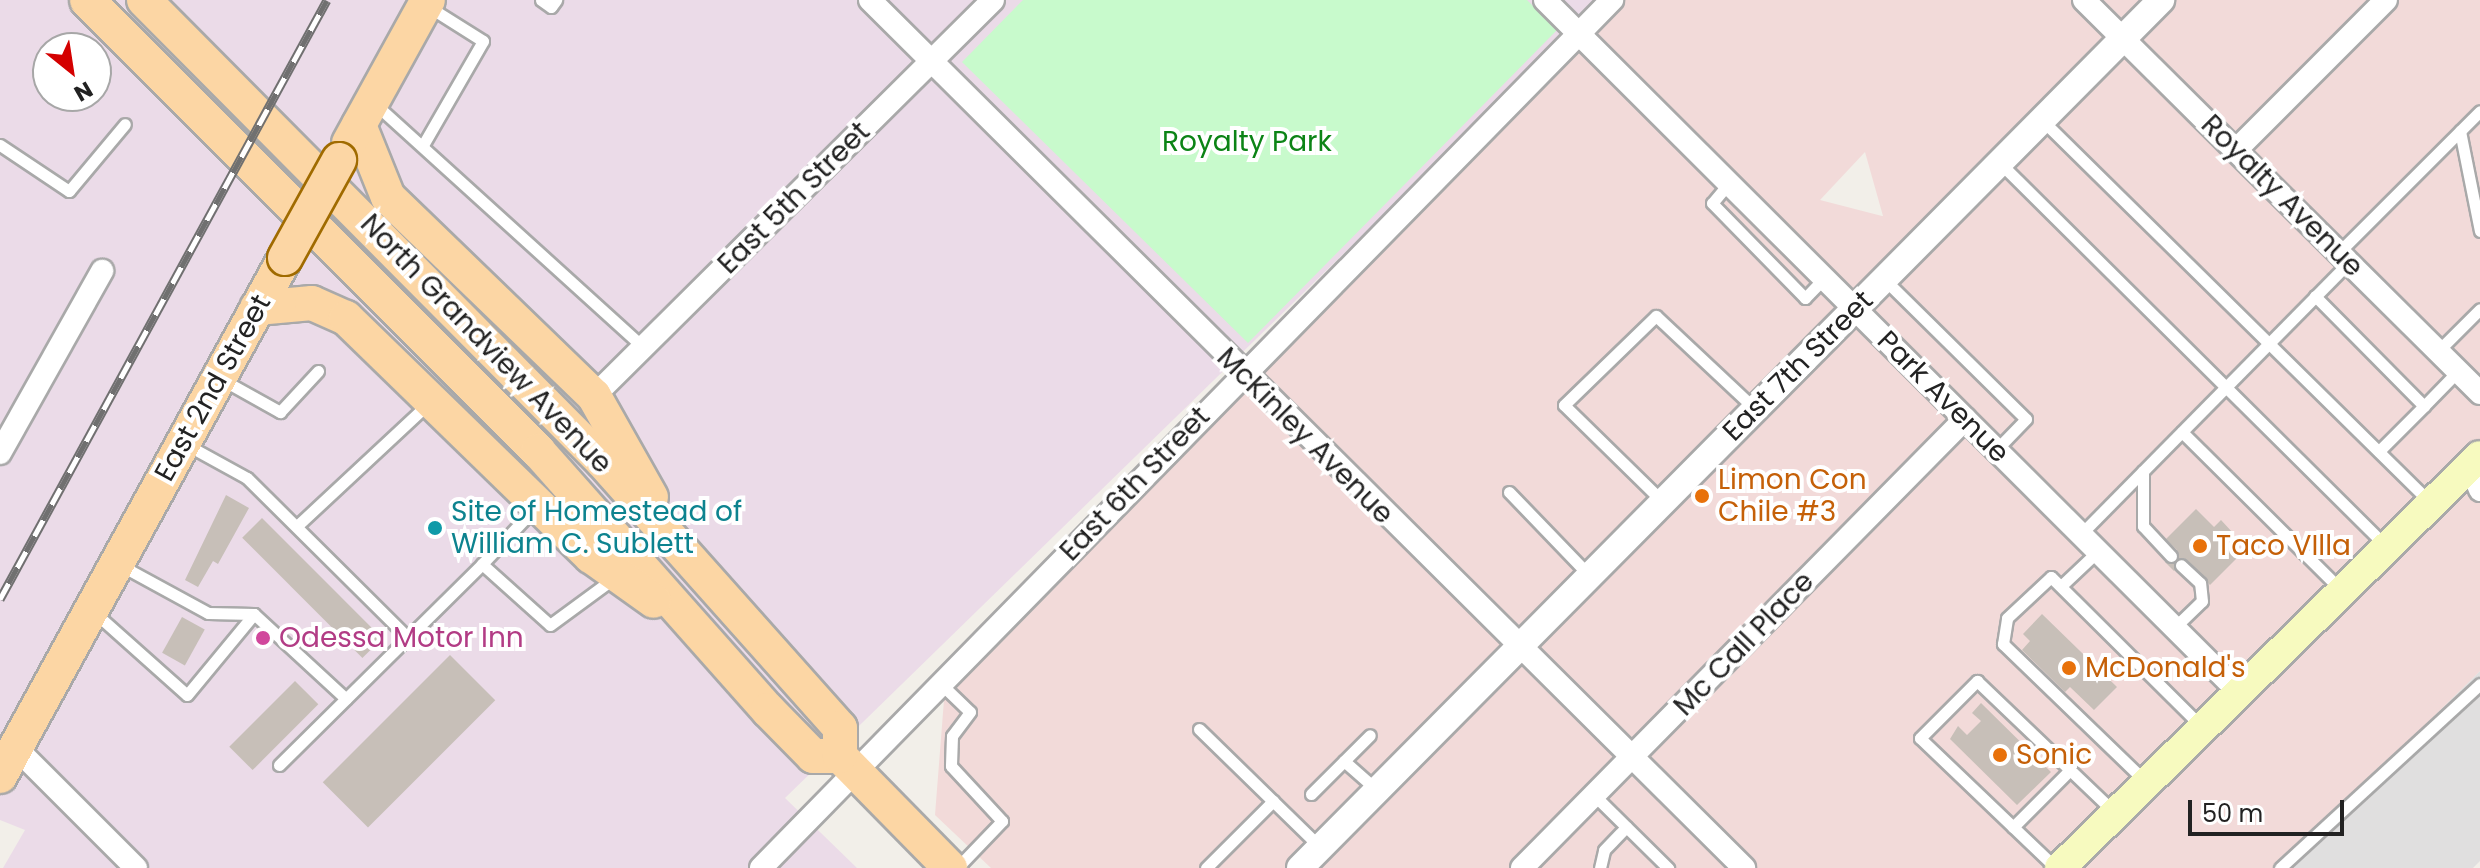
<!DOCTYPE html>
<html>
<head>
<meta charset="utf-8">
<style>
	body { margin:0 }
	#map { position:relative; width:2480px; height:868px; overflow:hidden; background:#f2efe9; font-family:Poppins,sans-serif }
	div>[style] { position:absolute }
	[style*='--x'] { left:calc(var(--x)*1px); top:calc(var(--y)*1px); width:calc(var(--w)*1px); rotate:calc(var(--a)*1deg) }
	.residential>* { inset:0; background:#e0dfdf }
	.commercial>* { inset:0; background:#f2dad9 }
	.industrial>* { inset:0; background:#ebdbe8 }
	.park>* { inset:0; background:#c8facc }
	.building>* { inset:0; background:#c7bfb8; transform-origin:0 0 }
	.roads { filter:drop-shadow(2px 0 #a9a9a9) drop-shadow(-2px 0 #a9a9a9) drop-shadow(0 2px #a9a9a9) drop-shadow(0 -2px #a9a9a9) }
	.service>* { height:11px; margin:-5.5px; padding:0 5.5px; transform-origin:5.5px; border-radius:5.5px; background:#fff }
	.minor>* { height:22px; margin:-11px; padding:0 11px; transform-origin:11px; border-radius:11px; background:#fff }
	.tertiary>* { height:26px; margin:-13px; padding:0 13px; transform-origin:13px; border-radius:13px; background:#fff }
	.secondary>* { height:30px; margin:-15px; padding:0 15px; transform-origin:15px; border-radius:15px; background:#f7fabf }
	.primary>* { height:34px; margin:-17px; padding:0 17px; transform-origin:17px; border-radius:17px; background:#fcd6a4 }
	.rail>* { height:9px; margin-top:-4.5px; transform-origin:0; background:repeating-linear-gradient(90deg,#fff 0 18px,#707070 0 36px); box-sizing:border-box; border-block:2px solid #707070 }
	.bridges { filter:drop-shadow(2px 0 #a06b00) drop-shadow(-2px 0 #a06b00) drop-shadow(0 2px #a06b00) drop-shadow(0 -2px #a06b00) }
	.primary-bridge>* { height:34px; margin:-17px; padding:0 17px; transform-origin:17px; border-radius:17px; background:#fcd6a4 }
	.dots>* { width:22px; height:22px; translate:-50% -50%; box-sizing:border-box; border:4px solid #fff; border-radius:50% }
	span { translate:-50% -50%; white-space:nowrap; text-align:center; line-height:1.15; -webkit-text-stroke:8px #fff; paint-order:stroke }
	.park-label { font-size:28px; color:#0c8416 }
	.street-label { font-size:28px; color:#222 }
	.food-label { font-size:28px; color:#c56008 }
	.left { translate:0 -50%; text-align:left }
	.culture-label { font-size:28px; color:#0d838f }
	.hotel-label { font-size:28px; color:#b23c85 }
	.north { position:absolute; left:32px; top:32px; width:80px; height:80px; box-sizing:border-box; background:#fff; border:2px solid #a7a7a7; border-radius:50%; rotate:150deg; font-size:22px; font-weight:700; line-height:32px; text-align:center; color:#222 }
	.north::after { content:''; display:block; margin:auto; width:28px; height:36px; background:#d40000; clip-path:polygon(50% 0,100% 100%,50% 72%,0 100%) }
	.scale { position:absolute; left:2188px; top:800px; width:156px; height:36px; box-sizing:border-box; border:4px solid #222; border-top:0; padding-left:10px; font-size:24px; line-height:28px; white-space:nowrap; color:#222; -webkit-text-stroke:6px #fff; paint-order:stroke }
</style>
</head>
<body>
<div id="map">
	<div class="residential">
		<div style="clip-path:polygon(2480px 671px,2480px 861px,2473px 868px,2279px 868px)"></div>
	</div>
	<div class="commercial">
		<div style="clip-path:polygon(evenodd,1619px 0,2480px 0,2480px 671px,2279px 868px,991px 868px,935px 815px,944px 700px,1619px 0,1865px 152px,1883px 216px,1882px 216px,1820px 200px,1865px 152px)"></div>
	</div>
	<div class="industrial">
		<div style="clip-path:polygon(evenodd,0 0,1604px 0,785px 798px,857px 868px,3px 868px,25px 830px,0 820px,0 0,48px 48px,96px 48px,96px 96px,48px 96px,48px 48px)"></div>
	</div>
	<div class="park">
		<div style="clip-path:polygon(1023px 0,1527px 0,1557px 30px,1248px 343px,962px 62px)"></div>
	</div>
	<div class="building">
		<div style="clip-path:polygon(226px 495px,249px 508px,218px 564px,213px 561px,198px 587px,185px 580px)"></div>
		<div style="clip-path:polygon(2196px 509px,2214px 527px,2221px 520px,2233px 533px,2224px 542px,2238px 557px,2210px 585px,2186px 560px,2174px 571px,2165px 562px,2177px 550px,2166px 539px)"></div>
		<div style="left:262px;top:518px;width:170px;height:28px;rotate:45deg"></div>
		<div style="clip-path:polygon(2042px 614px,2117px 687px,2094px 710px,2070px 687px,2065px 692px,2022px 650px,2030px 641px,2023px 634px)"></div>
		<div style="left:182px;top:617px;width:26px;height:41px;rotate:29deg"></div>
		<div style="left:450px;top:655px;width:64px;height:180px;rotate:45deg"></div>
		<div style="left:295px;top:681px;width:33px;height:93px;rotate:45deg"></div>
		<div style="clip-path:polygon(1981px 703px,2051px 772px,2017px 805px,1950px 739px,1958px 726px,1967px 735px,1981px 721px,1972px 713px)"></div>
	</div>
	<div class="roads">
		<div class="service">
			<div style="--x:541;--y:0;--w:12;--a:35"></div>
			<div style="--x:551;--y:7;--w:9;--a:-54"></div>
			<div style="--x:374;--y:103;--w:363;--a:42.2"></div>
			<div style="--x:2042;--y:120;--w:547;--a:44.56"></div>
			<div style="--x:2460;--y:131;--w:102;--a:78.7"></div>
			<div style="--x:0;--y:145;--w:83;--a:33.7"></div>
			<div style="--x:69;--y:191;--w:87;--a:-50.1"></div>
			<div style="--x:423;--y:145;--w:120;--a:-60"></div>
			<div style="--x:483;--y:41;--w:64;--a:-147.8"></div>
			<div style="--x:1999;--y:162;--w:547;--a:44.78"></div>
			<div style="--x:1729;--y:183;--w:26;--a:130"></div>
			<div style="--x:1712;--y:203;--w:133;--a:45.6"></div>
			<div style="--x:1805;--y:298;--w:28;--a:-46"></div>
			<div style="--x:2339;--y:252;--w:199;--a:-45"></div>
			<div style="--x:1884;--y:279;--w:199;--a:44.6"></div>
			<div style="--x:2026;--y:419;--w:43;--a:134.1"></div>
			<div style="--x:2315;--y:296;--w:155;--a:45.3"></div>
			<div style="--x:2424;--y:406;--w:64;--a:135"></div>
			<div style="--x:2438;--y:351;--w:59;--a:-45"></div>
			<div style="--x:221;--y:379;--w:68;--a:29.2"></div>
			<div style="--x:280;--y:412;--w:56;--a:-47.2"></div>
			<div style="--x:2424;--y:406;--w:49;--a:-45.8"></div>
			<div style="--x:2182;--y:432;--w:226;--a:44.8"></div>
			<div style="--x:187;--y:445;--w:68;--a:28.8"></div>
			<div style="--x:247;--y:478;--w:227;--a:44.8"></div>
			<div style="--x:2143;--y:471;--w:55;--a:90"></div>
			<div style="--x:2143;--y:526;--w:41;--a:47"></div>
			<div style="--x:1509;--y:492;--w:115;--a:46.1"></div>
			<div style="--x:1662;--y:501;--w:137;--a:-135.6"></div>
			<div style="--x:1564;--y:405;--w:128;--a:-44.1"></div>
			<div style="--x:1656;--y:316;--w:136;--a:43.2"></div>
			<div style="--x:298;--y:525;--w:179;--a:-43"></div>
			<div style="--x:2081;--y:534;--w:382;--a:-45.4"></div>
			<div style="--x:482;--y:564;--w:77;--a:-46.6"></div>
			<div style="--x:120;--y:565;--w:100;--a:28.6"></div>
			<div style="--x:208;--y:613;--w:46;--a:1.2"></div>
			<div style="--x:254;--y:614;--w:125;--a:42.7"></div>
			<div style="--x:2061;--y:586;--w:51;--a:-43.4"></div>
			<div style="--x:95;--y:613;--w:123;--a:41.7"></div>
			<div style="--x:187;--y:695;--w:105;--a:-50.4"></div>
			<div style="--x:2175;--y:627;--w:37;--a:-44"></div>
			<div style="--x:2202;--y:601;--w:18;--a:-96"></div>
			<div style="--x:2200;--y:583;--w:26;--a:-137"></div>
			<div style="--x:941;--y:684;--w:40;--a:44"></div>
			<div style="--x:970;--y:712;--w:30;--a:127"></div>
			<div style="--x:952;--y:736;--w:30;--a:92"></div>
			<div style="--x:951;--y:766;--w:75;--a:47.2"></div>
			<div style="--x:1002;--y:821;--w:65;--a:133.8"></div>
			<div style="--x:1199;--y:729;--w:169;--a:44.3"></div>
			<div style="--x:1344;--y:761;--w:44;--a:41.3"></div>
			<div style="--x:279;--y:765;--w:286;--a:-44.7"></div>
			<div style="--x:482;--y:564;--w:91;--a:41.9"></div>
			<div style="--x:550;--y:625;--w:79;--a:-36.3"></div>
			<div style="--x:2146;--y:782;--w:199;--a:-136"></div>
			<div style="--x:2003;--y:644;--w:26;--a:-81"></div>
			<div style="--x:2007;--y:618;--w:60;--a:-43"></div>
			<div style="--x:2051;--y:577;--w:214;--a:44.8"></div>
			<div style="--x:1311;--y:794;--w:83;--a:-45"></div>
			<div style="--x:1595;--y:796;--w:103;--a:44.6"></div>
			<div style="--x:2013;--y:827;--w:81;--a:-45"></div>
			<div style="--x:1206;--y:868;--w:95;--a:-45"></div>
			<div style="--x:1600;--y:868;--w:18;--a:-77"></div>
			<div style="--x:1604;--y:850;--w:32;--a:-46"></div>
			<div style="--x:2056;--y:868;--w:188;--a:-136.3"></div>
			<div style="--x:1920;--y:738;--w:81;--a:-45"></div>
			<div style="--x:1977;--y:681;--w:191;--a:43.7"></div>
			<div style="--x:2280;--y:868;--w:272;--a:-42.6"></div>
		</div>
		<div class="minor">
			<div style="--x:870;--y:0;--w:1232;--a:44.8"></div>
			<div style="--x:1545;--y:0;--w:980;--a:44.92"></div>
			<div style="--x:2084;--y:0;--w:558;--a:44.78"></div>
			<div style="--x:2236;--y:150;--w:212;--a:-45"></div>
			<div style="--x:594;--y:396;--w:562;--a:-44.78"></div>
			<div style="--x:0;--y:453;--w:209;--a:-60.7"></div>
			<div style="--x:2470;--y:466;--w:26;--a:67"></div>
			<div style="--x:15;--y:747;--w:171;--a:45"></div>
			<div style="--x:761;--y:868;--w:1216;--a:-45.57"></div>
			<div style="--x:1522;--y:868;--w:631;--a:-45.39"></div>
		</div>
		<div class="tertiary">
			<div style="--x:1300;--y:868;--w:1223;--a:-45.23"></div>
		</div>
		<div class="secondary">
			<div style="--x:2060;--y:868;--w:588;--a:-44.45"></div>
		</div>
		<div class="primary">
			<div style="--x:87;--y:0;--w:638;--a:45"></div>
			<div style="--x:538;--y:451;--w:346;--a:48.4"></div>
			<div style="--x:768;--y:710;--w:64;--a:45.6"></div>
			<div style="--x:813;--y:756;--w:27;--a:0"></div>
			<div style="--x:840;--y:756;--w:157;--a:45.5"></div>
			<div style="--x:144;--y:0;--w:651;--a:45.19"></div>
			<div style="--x:603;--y:462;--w:356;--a:48.3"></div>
			<div style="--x:840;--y:728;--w:28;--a:90"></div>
			<div style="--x:359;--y:125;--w:78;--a:68.1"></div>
			<div style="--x:388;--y:197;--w:286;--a:44"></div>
			<div style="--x:594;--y:396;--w:116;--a:60.6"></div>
			<div style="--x:349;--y:143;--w:163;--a:-61.1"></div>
			<div style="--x:257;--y:308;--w:55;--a:-5.2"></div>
			<div style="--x:312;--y:303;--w:37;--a:24"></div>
			<div style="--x:346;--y:318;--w:342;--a:44.2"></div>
			<div style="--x:591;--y:556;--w:77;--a:35.5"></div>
			<div style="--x:0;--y:776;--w:591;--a:-61.18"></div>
		</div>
	</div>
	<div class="rail">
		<div style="--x:0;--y:599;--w:682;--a:-61.37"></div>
	</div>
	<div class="bridges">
		<div class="primary-bridge">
			<div style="--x:285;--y:258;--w:112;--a:-61.1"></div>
		</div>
	</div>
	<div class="dots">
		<div style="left:1702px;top:496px;background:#e8710a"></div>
		<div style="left:435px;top:528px;background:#0f9aa8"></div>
		<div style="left:2200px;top:546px;background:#e8710a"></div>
		<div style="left:263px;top:638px;background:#d1479c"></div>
		<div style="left:2069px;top:668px;background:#e8710a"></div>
		<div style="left:2000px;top:755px;background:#e8710a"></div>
	</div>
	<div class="park-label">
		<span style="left:1247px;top:142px">Royalty Park</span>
	</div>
	<div class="street-label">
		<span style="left:2282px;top:196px;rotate:45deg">Royalty Avenue</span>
		<span style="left:794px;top:198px;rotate:-45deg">East 5th Street</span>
		<span style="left:486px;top:344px;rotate:46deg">North Grandview Avenue</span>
		<span style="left:1798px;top:366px;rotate:-45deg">East 7th Street</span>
		<span style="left:213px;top:388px;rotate:-61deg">East 2nd Street</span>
		<span style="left:1943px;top:397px;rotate:45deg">Park Avenue</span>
		<span style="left:1305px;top:436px;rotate:45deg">McKinley Avenue</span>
		<span style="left:1135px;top:484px;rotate:-46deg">East 6th Street</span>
		<span style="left:1744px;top:644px;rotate:-46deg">Mc Call Place</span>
	</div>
	<div class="food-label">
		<span class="left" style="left:1718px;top:496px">Limon Con<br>Chile #3</span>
		<span class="left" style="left:2216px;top:546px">Taco VIlla</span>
		<span class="left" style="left:2085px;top:668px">McDonald's</span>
		<span class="left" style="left:2016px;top:755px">Sonic</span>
	</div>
	<div class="culture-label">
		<span class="left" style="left:451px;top:528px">Site of Homestead of<br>William C. Sublett</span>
	</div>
	<div class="hotel-label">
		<span class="left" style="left:279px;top:638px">Odessa Motor Inn</span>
	</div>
	<div class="north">N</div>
	<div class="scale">50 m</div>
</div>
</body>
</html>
